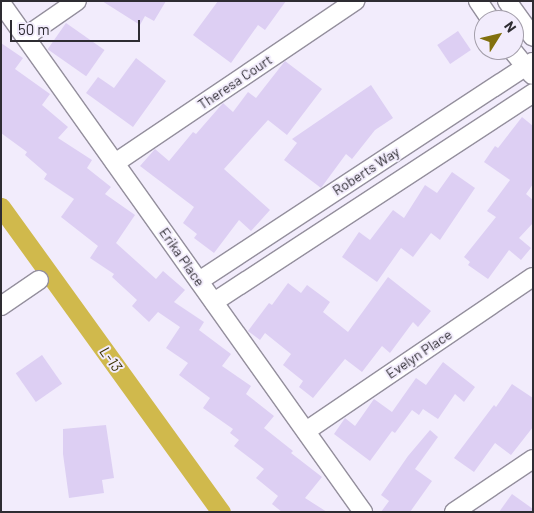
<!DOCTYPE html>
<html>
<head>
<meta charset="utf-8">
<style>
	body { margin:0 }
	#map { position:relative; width:534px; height:513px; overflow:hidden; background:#f2ecfc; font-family:Barlow,sans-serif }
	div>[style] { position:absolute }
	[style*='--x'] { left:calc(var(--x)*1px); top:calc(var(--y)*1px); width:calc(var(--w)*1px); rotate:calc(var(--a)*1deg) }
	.canal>* { height:19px; margin:-9.5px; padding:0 9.5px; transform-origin:9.5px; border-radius:9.5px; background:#d0b94c }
	.building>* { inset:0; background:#ddcff3; transform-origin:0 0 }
	.roads { filter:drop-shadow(1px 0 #948f9d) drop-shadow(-1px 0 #948f9d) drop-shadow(0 1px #948f9d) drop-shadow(0 -1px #948f9d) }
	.street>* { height:18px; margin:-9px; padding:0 9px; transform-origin:9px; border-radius:9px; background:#fff }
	span { translate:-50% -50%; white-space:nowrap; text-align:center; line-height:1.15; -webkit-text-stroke:4px #f2ecfc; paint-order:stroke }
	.street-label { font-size:14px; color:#2e2c32 }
	.water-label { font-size:15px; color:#3d3404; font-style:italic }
	.frame { position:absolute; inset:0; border:2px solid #2e2c32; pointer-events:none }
	.north { position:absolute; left:474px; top:10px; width:50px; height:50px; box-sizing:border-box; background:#f2ecfc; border:1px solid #a49fab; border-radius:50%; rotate:54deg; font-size:14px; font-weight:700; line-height:20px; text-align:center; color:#2e2c32 }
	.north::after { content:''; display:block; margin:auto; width:18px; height:22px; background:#82700e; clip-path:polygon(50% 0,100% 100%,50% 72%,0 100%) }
	.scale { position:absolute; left:10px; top:20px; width:130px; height:22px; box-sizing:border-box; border:2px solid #2e2c32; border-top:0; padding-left:6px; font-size:15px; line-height:18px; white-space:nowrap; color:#2e2c32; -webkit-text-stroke:4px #f2ecfc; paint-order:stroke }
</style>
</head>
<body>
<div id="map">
	<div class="canal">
		<div style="--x:1;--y:207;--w:376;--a:54.2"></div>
	</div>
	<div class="building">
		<div style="clip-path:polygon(102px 1px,166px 1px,154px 21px,145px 16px,140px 25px)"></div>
		<div style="clip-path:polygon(218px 1px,286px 1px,265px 30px,258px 25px,231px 63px,193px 35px)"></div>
		<div style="left:66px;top:23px;width:47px;height:32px;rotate:35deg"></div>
		<div style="left:458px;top:31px;width:23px;height:25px;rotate:56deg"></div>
		<div style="clip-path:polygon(1px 43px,23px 58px,15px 69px,50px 94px,42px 105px,68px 127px,58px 138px,92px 160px,87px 168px,111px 187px,105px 194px,135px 215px,116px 243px,156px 279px,163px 271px,185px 290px,174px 302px,204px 322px,199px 330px,231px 354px,222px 366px,251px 386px,246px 394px,274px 416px,264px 428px,293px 451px,291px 453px,322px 477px,305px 498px,327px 512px,282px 512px,272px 504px,278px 496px,256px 478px,264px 469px,234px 446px,239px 440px,230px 433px,233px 429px,203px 408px,210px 398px,179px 375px,188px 363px,166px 348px,180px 327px,158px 312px,149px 322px,132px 306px,137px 300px,112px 277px,114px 274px,90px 258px,98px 246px,61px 217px,74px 199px,44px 179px,47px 174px,25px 155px,27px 152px,1px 133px)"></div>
		<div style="clip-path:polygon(136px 58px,166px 81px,133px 127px,86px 93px,98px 77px,114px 88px)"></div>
		<div style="clip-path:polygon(285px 61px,322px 89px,287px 135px,268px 120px,224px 169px,270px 210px,251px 231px,239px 220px,214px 253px,194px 238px,197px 234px,183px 223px,194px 207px,140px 166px,155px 149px,169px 161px,193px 132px,196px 134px,223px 103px,233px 112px,248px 92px,256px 98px)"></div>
		<div style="clip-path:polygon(371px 85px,393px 118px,375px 130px,352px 159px,346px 154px,321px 188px,284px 160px,297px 143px,292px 139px)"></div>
		<div style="clip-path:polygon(522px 117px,533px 126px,533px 184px,526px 194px,533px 200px,533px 223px,519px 238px,531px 248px,521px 260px,509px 250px,488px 279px,468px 265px,470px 262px,464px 257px,496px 217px,487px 211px,510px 180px,484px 162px,495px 146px,498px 148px)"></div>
		<div style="clip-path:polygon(452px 172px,475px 188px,440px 240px,431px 233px,413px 257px,401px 248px,377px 282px,342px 257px,359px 232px,370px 240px,393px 210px,404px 218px,425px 185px,437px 193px)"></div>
		<div style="clip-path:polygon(388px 277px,431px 311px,418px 327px,413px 322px,390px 353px,382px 346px,362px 372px,345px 359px,313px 398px,299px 387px,303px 381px,283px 365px,291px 354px,265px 333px,260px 340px,248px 331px,269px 303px,272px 305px,288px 283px,301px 293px,307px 285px,330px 302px,323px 312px,348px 332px)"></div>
		<div style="left:42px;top:355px;width:35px;height:32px;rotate:55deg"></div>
		<div style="clip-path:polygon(443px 362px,475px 387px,464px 402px,455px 394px,438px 419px,423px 409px,419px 415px,412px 410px,395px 433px,392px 431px,370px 461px,334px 434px,345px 418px,355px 426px,374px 399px,392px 412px,416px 378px,426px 385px)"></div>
		<div style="clip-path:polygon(512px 384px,533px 398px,533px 427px,511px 455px,495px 443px,474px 472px,454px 458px,494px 405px,496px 407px)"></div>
		<div style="clip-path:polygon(106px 425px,114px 478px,102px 480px,104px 493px,69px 498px,63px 454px,63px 429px)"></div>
		<div style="clip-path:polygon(430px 430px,438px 437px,415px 469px,432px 481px,410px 512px,381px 512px,389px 501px,381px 495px,408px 456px)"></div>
		<div style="clip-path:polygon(512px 494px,533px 509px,533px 512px,499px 512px)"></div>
	</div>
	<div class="roads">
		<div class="street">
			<div style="--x:478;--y:1;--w:23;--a:56"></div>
			<div style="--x:507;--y:1;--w:44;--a:54.2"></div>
			<div style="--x:1;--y:3;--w:625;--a:54.58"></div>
			<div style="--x:25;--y:37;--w:63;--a:-34.7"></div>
			<div style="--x:512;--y:50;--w:32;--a:51"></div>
			<div style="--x:115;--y:163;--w:290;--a:-34"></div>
			<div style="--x:199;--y:281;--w:399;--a:-33.3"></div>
			<div style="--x:214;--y:302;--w:381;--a:-33.2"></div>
			<div style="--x:1;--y:306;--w:46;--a:-34.4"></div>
			<div style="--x:306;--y:431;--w:274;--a:-34.2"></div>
			<div style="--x:454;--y:512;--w:95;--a:-33.9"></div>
		</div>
	</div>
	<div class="street-label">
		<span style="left:235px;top:82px;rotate:-34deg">Theresa Court</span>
		<span style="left:366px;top:171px;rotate:-33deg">Roberts Way</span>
		<span style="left:182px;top:257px;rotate:55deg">Erika Place</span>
		<span style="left:419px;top:354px;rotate:-34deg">Evelyn Place</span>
	</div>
	<div class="water-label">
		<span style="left:111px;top:359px;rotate:54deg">L-13</span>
	</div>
	<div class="frame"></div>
	<div class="north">N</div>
	<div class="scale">50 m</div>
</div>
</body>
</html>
